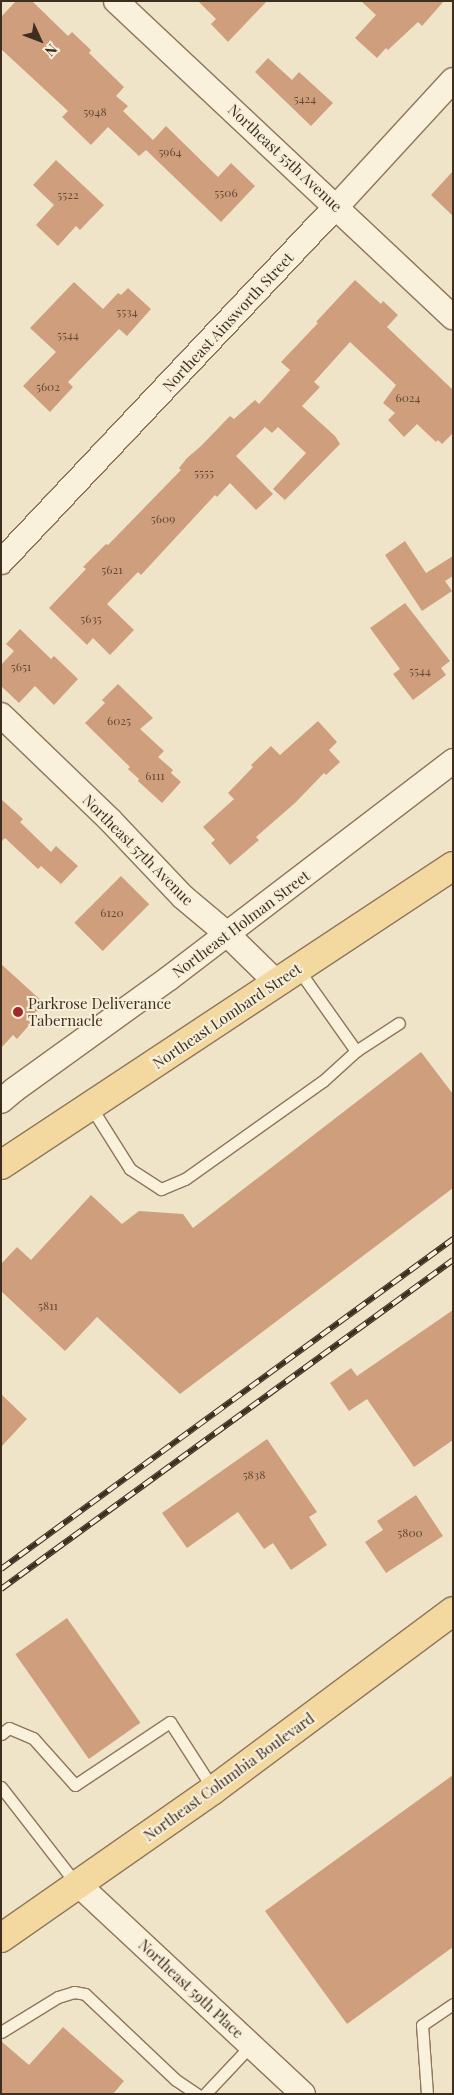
<!DOCTYPE html>
<html>
<head>
<meta charset="utf-8">
<style>
	body { margin:0 }
	#map { position:relative; width:454px; height:2095px; overflow:hidden; background:#f0e4c8; font-family:"Playfair Display",serif }
	div>[style] { position:absolute }
	[style*='--x'] { left:calc(var(--x)*1px); top:calc(var(--y)*1px); width:calc(var(--w)*1px); rotate:calc(var(--a)*1deg) }
	.building>* { inset:0; background:#cf9f7d; transform-origin:0 0 }
	.roads { filter:drop-shadow(1px 0 #8d765c) drop-shadow(-1px 0 #8d765c) drop-shadow(0 1px #8d765c) drop-shadow(0 -1px #8d765c) }
	.service>* { height:11px; margin:-5.5px; padding:0 5.5px; transform-origin:5.5px; border-radius:5.5px; background:#faf1dc }
	.minor>* { height:24px; margin:-12px; padding:0 12px; transform-origin:12px; border-radius:12px; background:#faf1dc }
	.primary>* { height:28px; margin:-14px; padding:0 14px; transform-origin:14px; border-radius:14px; background:#f3d9a0 }
	.rail>* { height:5.5px; margin-top:-2.75px; transform-origin:0; background:repeating-linear-gradient(90deg,#f7eed8 0 11px,#3d2e20 0 22px); box-sizing:border-box; border-block:1px solid #3d2e20 }
	.dots>* { width:14px; height:14px; translate:-50% -50%; box-sizing:border-box; border:2px solid #f7eed8; border-radius:50% }
	span { translate:-50% -50%; white-space:nowrap; text-align:center; line-height:1.15; -webkit-text-stroke:4px #f7eed8; paint-order:stroke }
	.number-label { font-size:12px; color:#624a37 }
	.number-label span { -webkit-text-stroke-width:0 }
	.street-label { font-size:15px; color:#3d2e20 }
	.poi-label { font-size:15px; color:#3d2e20 }
	.left { translate:0 -50%; text-align:left }
	.frame { position:absolute; inset:0; border:2px solid #3d2e20; pointer-events:none }
	.north { position:absolute; left:15px; top:15px; width:50px; height:50px; -webkit-text-stroke:4px #f7eed8; paint-order:stroke; rotate:133deg; font-size:14px; font-weight:700; line-height:20px; text-align:center; color:#3d2e20 }
	.north::after { content:''; display:block; margin:auto; width:18px; height:22px; background:#3d2e20; clip-path:polygon(50% 0,100% 100%,50% 72%,0 100%) }
</style>
</head>
<body>
<div id="map">
	<div class="building">
		<div style="clip-path:polygon(16px 1px,32px 1px,68px 36px,72px 32px,91px 50px,89px 53px,124px 87px,116px 96px,128px 106px,123px 111px,153px 140px,166px 126px,218px 177px,231px 163px,255px 186px,221px 222px,146px 150px,139px 156px,108px 127px,91px 145px,62px 117px,68px 111px,1px 49px,1px 17px)"></div>
		<div style="clip-path:polygon(198px 1px,267px 1px,228px 42px,211px 24px,216px 19px)"></div>
		<div style="clip-path:polygon(361px 1px,444px 1px,422px 26px,418px 22px,388px 50px,386px 48px,377px 58px,355px 38px,376px 15px)"></div>
		<div style="clip-path:polygon(268px 58px,292px 80px,299px 72px,333px 103px,311px 126px,255px 72px)"></div>
		<div style="clip-path:polygon(56px 160px,104px 205px,80px 230px,76px 226px,58px 246px,36px 225px,54px 205px,33px 185px)"></div>
		<div style="clip-path:polygon(453px 171px,453px 216px,431px 195px)"></div>
		<div style="clip-path:polygon(355px 280px,381px 304px,383px 301px,398px 315px,387px 327px,453px 390px,453px 433px,442px 444px,438px 440px,436px 442px,417px 424px,404px 437px,388px 420px,395px 413px,383px 403px,396px 385px,350px 342px,314px 382px,320px 387px,302px 406px,335px 436px,340px 444px,285px 500px,273px 489px,306px 453px,278px 427px,272px 433px,265px 427px,236px 456px,273px 494px,256px 510px,230px 483px,217px 497px,215px 495px,141px 575px,138px 572px,107px 604px,134px 630px,110px 655px,93px 638px,87px 645px,49px 608px,86px 569px,83px 567px,106px 544px,108px 545px,181px 470px,179px 468px,187px 458px,201px 446px,230px 416px,234px 419px,255px 400px,259px 404px,290px 370px,281px 362px,318px 323px,316px 322px)"></div>
		<div style="clip-path:polygon(74px 282px,103px 309px,118px 293px,121px 295px,128px 288px,151px 309px,127px 336px,119px 329px,68px 382px,73px 387px,50px 412px,23px 386px,56px 352px,30px 328px)"></div>
		<div style="clip-path:polygon(405px 541px,426px 573px,453px 556px,453px 576px,445px 581px,452px 591px,422px 611px,385px 555px)"></div>
		<div style="clip-path:polygon(405px 603px,450px 661px,441px 668px,446px 675px,413px 700px,393px 674px,400px 669px,370px 628px)"></div>
		<div style="clip-path:polygon(20px 629px,51px 659px,54px 656px,78px 679px,54px 705px,35px 686px,19px 703px,1px 686px,1px 665px,14px 651px,6px 644px)"></div>
		<div style="clip-path:polygon(118px 684px,153px 718px,140px 729px,164px 751px,158px 757px,173px 770px,171px 773px,181px 782px,162px 803px,138px 781px,139px 779px,128px 769px,130px 767px,85px 723px,105px 703px,102px 700px)"></div>
		<div style="clip-path:polygon(318px 721px,337px 742px,329px 750px,340px 762px,326px 775px,324px 773px,295px 803px,256px 837px,259px 840px,230px 865px,211px 843px,215px 840px,203px 827px,234px 799px,228px 793px,253px 767px,251px 765px,271px 746px,280px 755px)"></div>
		<div style="clip-path:polygon(1px 799px,23px 819px,20px 822px,51px 852px,56px 846px,78px 866px,61px 884px,41px 866px,38px 869px,5px 838px,1px 842px)"></div>
		<div style="left:121px;top:876px;width:40px;height:66px;rotate:45deg"></div>
		<div style="clip-path:polygon(1px 964px,44px 1003px,28px 1020px,31px 1023px,17px 1039px,13px 1035px,1px 1048px)"></div>
		<div style="clip-path:polygon(421px 1052px,453px 1094px,453px 1188px,180px 1394px,97px 1317px,65px 1351px,1px 1291px,1px 1264px,17px 1247px,31px 1260px,91px 1195px,122px 1224px,139px 1211px,183px 1214px,193px 1228px)"></div>
		<div style="clip-path:polygon(453px 1310px,453px 1440px,414px 1467px,367px 1399px,349px 1411px,330px 1383px,351px 1368px,357px 1376px)"></div>
		<div style="clip-path:polygon(1px 1394px,27px 1419px,1px 1447px)"></div>
		<div style="clip-path:polygon(267px 1439px,317px 1512px,309px 1517px,327px 1545px,291px 1570px,273px 1543px,264px 1549px,238px 1512px,187px 1548px,162px 1513px)"></div>
		<div style="clip-path:polygon(416px 1495px,443px 1536px,386px 1573px,365px 1542px,383px 1530px,377px 1521px)"></div>
		<div style="left:67px;top:1618px;width:128px;height:63px;rotate:55deg"></div>
		<div style="clip-path:polygon(453px 1775px,453px 1947px,347px 2024px,265px 1911px)"></div>
		<div style="clip-path:polygon(63px 2027px,124px 2081px,113px 2094px,1px 2094px,1px 2041px,29px 2065px)"></div>
	</div>
	<div class="roads">
		<div class="service">
			<div style="--x:356;--y:1051;--w:51;--a:-33.1"></div>
			<div style="--x:91;--y:1107;--w:73;--a:57.8"></div>
			<div style="--x:130;--y:1169;--w:37;--a:33"></div>
			<div style="--x:161;--y:1189;--w:26;--a:-23"></div>
			<div style="--x:185;--y:1179;--w:169;--a:-35.4"></div>
			<div style="--x:323;--y:1081;--w:45;--a:-42.3"></div>
			<div style="--x:356;--y:1051;--w:100;--a:-125.3"></div>
			<div style="--x:1;--y:1734;--w:10;--a:-37"></div>
			<div style="--x:9;--y:1728;--w:26;--a:23"></div>
			<div style="--x:33;--y:1738;--w:63;--a:48.2"></div>
			<div style="--x:75;--y:1785;--w:114;--a:-33.6"></div>
			<div style="--x:170;--y:1722;--w:80;--a:57.3"></div>
			<div style="--x:1;--y:1787;--w:124;--a:52.2"></div>
			<div style="--x:1;--y:2032;--w:67;--a:-31.6"></div>
			<div style="--x:58;--y:1997;--w:17;--a:-17"></div>
			<div style="--x:74;--y:1992;--w:11;--a:10"></div>
			<div style="--x:85;--y:1994;--w:125;--a:43.4"></div>
			<div style="--x:176;--y:2080;--w:25;--a:34"></div>
			<div style="--x:205;--y:2094;--w:67;--a:-46.8"></div>
			<div style="--x:427;--y:2094;--w:69;--a:-94.1"></div>
			<div style="--x:422;--y:2025;--w:37;--a:-34"></div>
		</div>
		<div class="minor">
			<div style="--x:116;--y:1;--w:462;--a:43.2"></div>
			<div style="--x:1;--y:562;--w:490;--a:-46.7"></div>
			<div style="--x:337;--y:206;--w:171;--a:-47.4"></div>
			<div style="--x:1;--y:715;--w:151;--a:43.9"></div>
			<div style="--x:110;--y:820;--w:106;--a:46.5"></div>
			<div style="--x:183;--y:897;--w:56;--a:39.9"></div>
			<div style="--x:226;--y:933;--w:71;--a:44.4"></div>
			<div style="--x:1;--y:1101;--w:17;--a:-40"></div>
			<div style="--x:14;--y:1090;--w:190;--a:-35.8"></div>
			<div style="--x:168;--y:979;--w:359;--a:-37.4"></div>
			<div style="--x:79;--y:1885;--w:306;--a:43"></div>
		</div>
		<div class="primary">
			<div style="--x:1;--y:1165;--w:542;--a:-33.48"></div>
			<div style="--x:1;--y:1938;--w:259;--a:-34.9"></div>
			<div style="--x:213;--y:1790;--w:299;--a:-36.7"></div>
		</div>
	</div>
	<div class="rail">
		<div style="--x:1;--y:1569;--w:560;--a:-36.13"></div>
		<div style="--x:1;--y:1589;--w:559;--a:-36.05"></div>
	</div>
	<div class="dots">
		<div style="left:18px;top:1012px;background:#9e2a2b"></div>
	</div>
	<div class="number-label">
		<span style="left:305px;top:99px">5424</span>
		<span style="left:95px;top:112px">5948</span>
		<span style="left:170px;top:152px">5964</span>
		<span style="left:226px;top:193px">5506</span>
		<span style="left:68px;top:195px">5522</span>
		<span style="left:127px;top:312px">5534</span>
		<span style="left:68px;top:335px">5544</span>
		<span style="left:48px;top:387px">5602</span>
		<span style="left:408px;top:398px">6024</span>
		<span style="left:204px;top:473px">5555</span>
		<span style="left:163px;top:519px">5609</span>
		<span style="left:112px;top:570px">5621</span>
		<span style="left:91px;top:619px">5635</span>
		<span style="left:21px;top:667px">5651</span>
		<span style="left:420px;top:671px">5544</span>
		<span style="left:119px;top:721px">6025</span>
		<span style="left:155px;top:776px">6111</span>
		<span style="left:112px;top:913px">6120</span>
		<span style="left:48px;top:1306px">5811</span>
		<span style="left:254px;top:1475px">5838</span>
		<span style="left:410px;top:1533px">5800</span>
	</div>
	<div class="street-label">
		<span style="left:285px;top:158px;rotate:43deg">Northeast 55th Avenue</span>
		<span style="left:228px;top:322px;rotate:-47deg">Northeast Ainsworth Street</span>
		<span style="left:138px;top:850px;rotate:45deg">Northeast 57th Avenue</span>
		<span style="left:241px;top:924px;rotate:-37deg">Northeast Holman Street</span>
		<span style="left:227px;top:1016px;rotate:-34deg">Northeast Lombard Street</span>
		<span style="left:229px;top:1777px;rotate:-36deg">Northeast Columbia Boulevard</span>
		<span style="left:191px;top:1989px;rotate:43deg">Northeast 59th Place</span>
	</div>
	<div class="poi-label">
		<span class="left" style="left:28px;top:1012px">Parkrose Deliverance<br>Tabernacle</span>
	</div>
	<div class="frame"></div>
	<div class="north">N</div>
</div>
</body>
</html>
